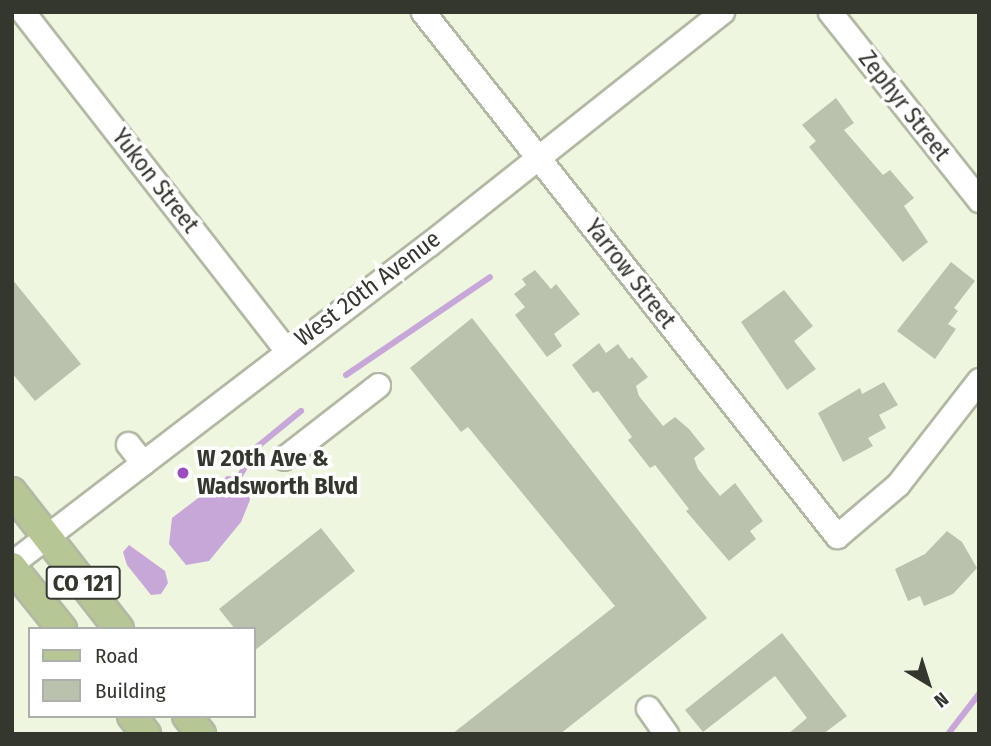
<!DOCTYPE html>
<html>
<head>
<meta charset="utf-8">
<style>
	body { margin:0 }
	#map { position:relative; width:991px; height:746px; overflow:hidden; background:#eef6e0; font-family:"Fira Sans Condensed",sans-serif }
	div>[style] { position:absolute }
	[style*='--x'] { left:calc(var(--x)*1px); top:calc(var(--y)*1px); width:calc(var(--w)*1px); rotate:calc(var(--a)*1deg) }
	.water>* { inset:0; background:#c7a6d8 }
	.stream>* { height:6px; margin:-3px; padding:0 3px; transform-origin:3px; border-radius:3px; background:#c7a6d8 }
	.building>* { inset:0; background:#bac2ad }
	.roads { filter:drop-shadow(2px 0 #b1b9a4) drop-shadow(-2px 0 #b1b9a4) drop-shadow(0 2px #b1b9a4) drop-shadow(0 -2px #b1b9a4) }
	.minor>* { height:23px; margin:-11.5px; padding:0 11.5px; transform-origin:11.5px; border-radius:11.5px; background:#fff }
	.major>* { height:28px; margin:-14px; padding:0 14px; transform-origin:14px; border-radius:14px; background:#b6c695 }
	.dots>* { width:19px; height:19px; translate:-50% -50%; box-sizing:border-box; border:4px solid #fff; border-radius:50% }
	span { translate:-50% -50%; white-space:nowrap; text-align:center; line-height:1.15; -webkit-text-stroke:7px #fff; paint-order:stroke }
	.shield-label span { padding:2px 5px; background:#fff; border:2px solid; border-radius:5px; -webkit-text-stroke-width:0 }
	.shield-label { font-size:23px; color:#33372e; font-weight:700 }
	.street-label { font-size:24px; color:#33372e }
	.poi-label { font-size:24px; color:#33372e; font-weight:700 }
	.left { translate:0 -50%; text-align:left }
	.frame { position:absolute; inset:0; border:14px solid #33372e; pointer-events:none }
	.legend { position:absolute; left:28px; top:627px; width:228px; height:91px; box-sizing:border-box; background:#fff; border:2px solid #adafab; margin:0; padding:9px 12px; list-style:none; font-size:21px; color:#33372e }
	.legend li { display:flex; align-items:center; gap:14px; height:35px }
	.legend b { width:35px; border:2px solid #adafab }
	.north { position:absolute; left:893px; top:648px; width:70px; height:70px; -webkit-text-stroke:5px #fff; paint-order:stroke; rotate:142deg; font-size:19px; font-weight:700; line-height:28px; text-align:center; color:#33372e }
	.north::after { content:''; display:block; margin:auto; width:24px; height:32px; background:#33372e; clip-path:polygon(50% 0,100% 100%,50% 72%,0 100%) }
</style>
</head>
<body>
<div id="map">
	<div class="water">
		<div style="clip-path:polygon(227px 476px,239px 477px,248px 491px,250px 500px,241px 522px,209px 561px,186px 565px,169px 544px,172px 518px)"></div>
		<div style="clip-path:polygon(129px 545px,165px 571px,168px 583px,161px 594px,151px 595px,127px 565px,123px 552px)"></div>
	</div>
	<div class="stream">
		<div style="--x:346;--y:375;--w:174;--a:-34.2"></div>
		<div style="--x:239;--y:477;--w:35;--a:-59"></div>
		<div style="--x:257;--y:447;--w:57;--a:-39.3"></div>
		<div style="--x:948;--y:734;--w:51;--a:-52.2"></div>
	</div>
	<div class="building">
		<div style="clip-path:polygon(836px 98px,854px 123px,844px 130px,883px 175px,890px 170px,914px 198px,904px 206px,928px 242px,903px 262px,809px 147px,816px 141px,802px 125px)"></div>
		<div style="clip-path:polygon(951px 262px,975px 281px,954px 308px,958px 311px,948px 324px,956px 329px,935px 359px,897px 331px)"></div>
		<div style="clip-path:polygon(535px 270px,551px 289px,556px 284px,580px 314px,554px 334px,562px 346px,547px 357px,515px 315px,525px 307px,514px 294px,526px 285px,522px 279px)"></div>
		<div style="clip-path:polygon(12px 279px,81px 364px,35px 401px,12px 373px)"></div>
		<div style="clip-path:polygon(784px 290px,813px 326px,794px 341px,816px 369px,787px 390px,741px 322px)"></div>
		<div style="clip-path:polygon(472px 318px,707px 618px,560px 734px,452px 734px,615px 606px,468px 427px,461px 432px,410px 368px)"></div>
		<div style="clip-path:polygon(599px 343px,606px 353px,618px 344px,629px 359px,632px 357px,648px 377px,636px 386px,639px 396px,663px 426px,675px 417px,689px 429px,705px 449px,694px 458px,698px 469px,720px 496px,735px 483px,763px 521px,750px 531px,756px 539px,729px 561px,686px 511px,689px 509px,655px 465px,650px 468px,628px 440px,632px 437px,598px 391px,593px 393px,572px 365px)"></div>
		<div style="clip-path:polygon(884px 382px,898px 405px,879px 415px,886px 428px,868px 438px,873px 446px,843px 462px,818px 413px,860px 388px,862px 394px)"></div>
		<div style="clip-path:polygon(321px 528px,355px 571px,254px 651px,254px 629px,235px 629px,219px 609px)"></div>
		<div style="clip-path:polygon(947px 531px,962px 542px,977px 568px,953px 594px,924px 606px,920px 596px,908px 601px,895px 569px,925px 554px)"></div>
		<div style="clip-path:polygon(782px 633px,847px 716px,823px 734px,788px 734px,807px 718px,775px 676px,703px 732px,685px 710px)"></div>
	</div>
	<div class="roads">
		<div class="minor">
			<div style="--x:23;--y:12;--w:428;--a:52.1"></div>
			<div style="--x:423;--y:12;--w:668;--a:51.69"></div>
			<div style="--x:837;--y:536;--w:80;--a:-40.4"></div>
			<div style="--x:898;--y:484;--w:132;--a:-52.1"></div>
			<div style="--x:830;--y:12;--w:240;--a:51.6"></div>
			<div style="--x:128;--y:444;--w:24;--a:52"></div>
			<div style="--x:284;--y:458;--w:119;--a:-37.8"></div>
			<div style="--x:12;--y:563;--w:525;--a:-37.42"></div>
			<div style="--x:429;--y:244;--w:374;--a:-38.4"></div>
			<div style="--x:648;--y:708;--w:32;--a:55"></div>
		</div>
		<div class="major">
			<div style="--x:12;--y:492;--w:174;--a:52"></div>
			<div style="--x:12;--y:567;--w:80;--a:51.1"></div>
			<div style="--x:132;--y:716;--w:23;--a:52"></div>
			<div style="--x:187;--y:716;--w:23;--a:52"></div>
		</div>
	</div>
	<div class="dots">
		<div style="left:183px;top:473px;background:#9b4dbe"></div>
	</div>
	<div class="shield-label">
		<span style="left:83px;top:583px">CO 121</span>
	</div>
	<div class="street-label">
		<span style="left:904px;top:106px;rotate:52deg">Zephyr Street</span>
		<span style="left:155px;top:181px;rotate:52deg">Yukon Street</span>
		<span style="left:630px;top:274px;rotate:52deg">Yarrow Street</span>
		<span style="left:368px;top:289px;rotate:-37deg">West 20th Avenue</span>
	</div>
	<div class="poi-label">
		<span class="left" style="left:197px;top:473px">W 20th Ave &amp;<br>Wadsworth Blvd</span>
	</div>
	<div class="frame"></div>
	<ul class="legend">
	<li><b style="height:9px;background:#b6c695"></b>Road</li>
	<li><b style="height:19px;background:#bac2ad"></b>Building</li>
	</ul>
	<div class="north">N</div>
</div>
</body>
</html>
